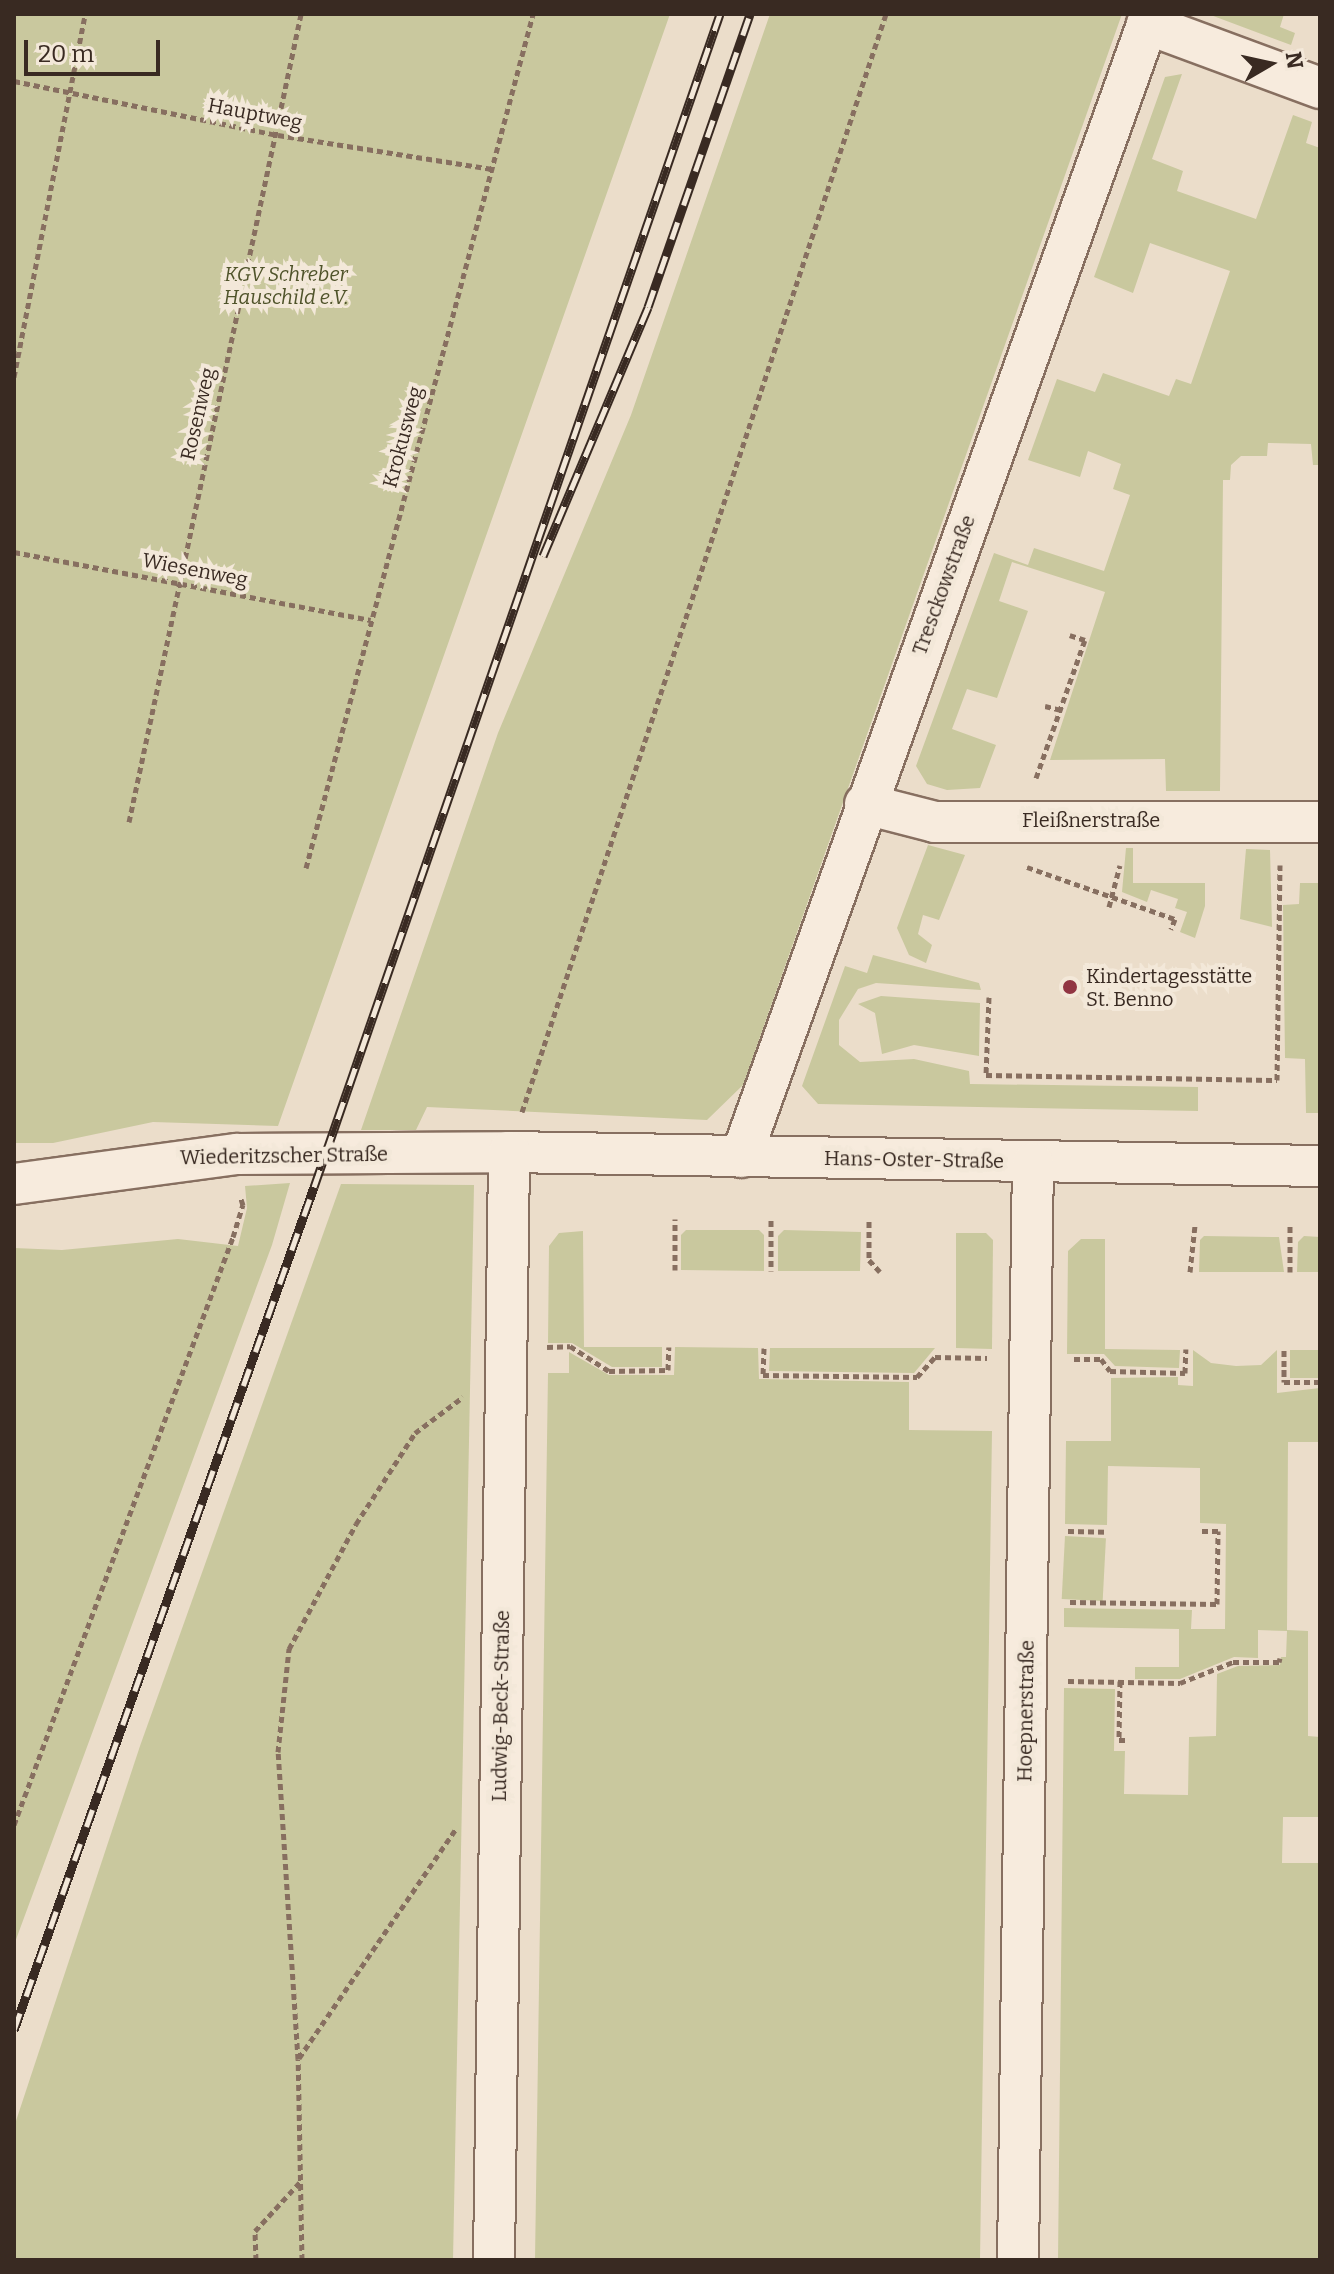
<!DOCTYPE html>
<html>
<head>
<meta charset="utf-8">
<style>
	body { margin:0 }
	#map { position:relative; width:1334px; height:2274px; overflow:hidden; background:#ebddca; font-family:Bitter,serif }
	div>[style] { position:absolute }
	[style*='--x'] { left:calc(var(--x)*1px); top:calc(var(--y)*1px); width:calc(var(--w)*1px); rotate:calc(var(--a)*1deg) }
	.green>* { inset:0; background:#c9c89e; transform-origin:0 0 }
	.path>* { height:5px; margin-top:-2.5px; transform-origin:0; background:repeating-linear-gradient(90deg,#876f60 0 6px,transparent 0 10px) }
	.roads { filter:drop-shadow(2px 0 #876f60) drop-shadow(-2px 0 #876f60) drop-shadow(0 2px #876f60) drop-shadow(0 -2px #876f60) }
	.minor>* { height:40px; margin:-20px; padding:0 20px; transform-origin:20px; border-radius:20px; background:#f7ebdd }
	.rail>* { height:9px; margin-top:-4.5px; transform-origin:0; background:repeating-linear-gradient(90deg,#f3e8d9 0 18px,#392a22 0 36px); box-sizing:border-box; border-block:2px solid #392a22 }
	.dots>* { width:22px; height:22px; translate:-50% -50%; box-sizing:border-box; border:4px solid #f3e8d9; border-radius:50% }
	span { translate:-50% -50%; white-space:nowrap; text-align:center; line-height:1.15; -webkit-text-stroke:8px #f3e8d9; paint-order:stroke }
	.street-label { font-size:20px; color:#392a22 }
	.park-label { font-size:20px; color:#4f532a; font-style:italic }
	.poi-label { font-size:20px; color:#392a22 }
	.left { translate:0 -50%; text-align:left }
	.frame { position:absolute; inset:0; border:16px solid #392a22; pointer-events:none }
	.north { position:absolute; left:1230px; top:24px; width:80px; height:80px; -webkit-text-stroke:6px #f3e8d9; paint-order:stroke; rotate:81deg; font-size:22px; font-weight:700; line-height:32px; text-align:center; color:#392a22 }
	.north::after { content:''; display:block; margin:auto; width:28px; height:36px; background:#392a22; clip-path:polygon(50% 0,100% 100%,50% 72%,0 100%) }
	.scale { position:absolute; left:24px; top:40px; width:136px; height:36px; box-sizing:border-box; border:4px solid #392a22; border-top:0; padding-left:10px; font-size:24px; line-height:28px; white-space:nowrap; color:#392a22; -webkit-text-stroke:6px #f3e8d9; paint-order:stroke }
</style>
</head>
<body>
<div id="map">
	<div class="green">
		<div style="clip-path:polygon(14px 14px,670px 14px,278px 1126px,153px 1122px,53px 1143px,14px 1143px)"></div>
		<div style="clip-path:polygon(770px 14px,1122px 14px,743px 1085px,707px 1120px,427px 1107px,416px 1130px,361px 1130px,498px 733px,631px 415px)"></div>
		<div style="clip-path:polygon(1208px 14px,1284px 14px,1280px 27px,1295px 33px,1291px 45px)"></div>
		<div style="clip-path:polygon(1182px 74px,1152px 159px,1183px 171px,1177px 191px,1256px 219px,1293px 115px,1312px 122px,1306px 143px,1320px 148px,1320px 465px,1313px 465px,1311px 444px,1268px 443px,1267px 456px,1241px 456px,1231px 465px,1230px 480px,1223px 480px,1220px 791px,1166px 791px,1165px 759px,1050px 760px,1105px 592px,1012px 562px,999px 601px,1028px 611px,997px 698px,967px 689px,952px 729px,996px 745px,980px 788px,947px 790px,927px 784px,916px 766px,994px 553px,1028px 565px,1034px 548px,1104px 571px,1130px 495px,1113px 489px,1121px 464px,1088px 451px,1080px 477px,1028px 460px,1057px 379px,1095px 392px,1103px 373px,1169px 396px,1176px 379px,1191px 384px,1230px 271px,1150px 243px,1133px 293px,1094px 277px,1165px 77px)"></div>
		<div style="clip-path:polygon(928px 845px,965px 855px,939px 920px,923px 915px,918px 934px,932px 945px,926px 963px,909px 955px,897px 928px)"></div>
		<div style="clip-path:polygon(1126px 848px,1133px 848px,1133px 883px,1205px 883px,1205px 906px,1195px 938px,1180px 932px,1187px 912px,1175px 908px,1178px 899px,1151px 890px,1147px 902px,1122px 892px)"></div>
		<div style="clip-path:polygon(1246px 849px,1270px 850px,1272px 927px,1240px 919px)"></div>
		<div style="clip-path:polygon(1300px 883px,1320px 883px,1320px 1113px,1306px 1113px,1305px 1059px,1285px 1058px,1283px 905px,1299px 904px)"></div>
		<div style="clip-path:polygon(873px 955px,979px 983px,981px 990px,876px 983px,858px 989px,839px 1020px,839px 1045px,860px 1062px,914px 1059px,969px 1071px,970px 1084px,1198px 1087px,1198px 1111px,818px 1104px,802px 1086px,845px 966px,867px 973px)"></div>
		<div style="clip-path:polygon(881px 996px,980px 1003px,979px 1056px,914px 1045px,882px 1054px,875px 1013px,858px 1004px)"></div>
		<div style="clip-path:polygon(290px 1183px,272px 1245px,14px 1945px,14px 1248px,62px 1250px,178px 1239px,238px 1246px,247px 1208px,245px 1186px)"></div>
		<div style="clip-path:polygon(341px 1184px,474px 1185px,453px 2260px,14px 2260px,14px 2127px,140px 1746px)"></div>
		<div style="clip-path:polygon(686px 1230px,759px 1230px,764px 1235px,764px 1271px,681px 1270px,681px 1235px)"></div>
		<div style="clip-path:polygon(784px 1230px,861px 1232px,860px 1271px,778px 1271px,778px 1236px)"></div>
		<div style="clip-path:polygon(583px 1231px,584px 1347px,662px 1347px,662px 1367px,612px 1367px,572px 1343px,548px 1343px,549px 1246px,559px 1233px)"></div>
		<div style="clip-path:polygon(956px 1233px,986px 1233px,993px 1240px,992px 1349px,956px 1348px)"></div>
		<div style="clip-path:polygon(1204px 1236px,1279px 1237px,1284px 1272px,1199px 1272px,1200px 1240px)"></div>
		<div style="clip-path:polygon(1304px 1236px,1320px 1237px,1320px 1272px,1297px 1272px,1298px 1242px)"></div>
		<div style="clip-path:polygon(1081px 1239px,1105px 1239px,1105px 1349px,1180px 1350px,1179px 1368px,1115px 1366px,1104px 1354px,1067px 1354px,1068px 1251px)"></div>
		<div style="clip-path:polygon(675px 1347px,758px 1348px,759px 1379px,909px 1382px,909px 1430px,992px 1431px,980px 2260px,535px 2260px,548px 1373px,569px 1373px,569px 1352px,609px 1375px,674px 1375px)"></div>
		<div style="clip-path:polygon(770px 1348px,935px 1348px,914px 1373px,769px 1371px)"></div>
		<div style="clip-path:polygon(1193px 1350px,1211px 1363px,1236px 1366px,1261px 1365px,1277px 1350px,1277px 1393px,1320px 1388px,1320px 1442px,1288px 1442px,1287px 1630px,1308px 1631px,1308px 1736px,1320px 1737px,1320px 1817px,1283px 1817px,1282px 1863px,1320px 1863px,1320px 2260px,1058px 2260px,1064px 1688px,1115px 1689px,1114px 1751px,1125px 1751px,1124px 1794px,1188px 1795px,1189px 1737px,1216px 1736px,1217px 1674px,1238px 1666px,1280px 1665px,1281px 1657px,1286px 1657px,1287px 1631px,1258px 1630px,1258px 1658px,1234px 1657px,1180px 1679px,1135px 1679px,1135px 1667px,1179px 1667px,1179px 1629px,1064px 1627px,1064px 1608px,1192px 1610px,1191px 1629px,1225px 1629px,1226px 1524px,1200px 1523px,1200px 1468px,1108px 1466px,1107px 1525px,1065px 1524px,1066px 1441px,1111px 1441px,1111px 1378px,1178px 1377px,1178px 1385px,1193px 1386px)"></div>
		<div style="left:1290px;top:1350px;width:30px;height:28px"></div>
		<div style="left:1065px;top:1536px;width:41px;height:63px;rotate:3deg"></div>
	</div>
	<div class="path">
		<div style="--x:14;--y:81;--w:269;--a:11.6"></div>
		<div style="--x:278;--y:135;--w:217;--a:9"></div>
		<div style="--x:14;--y:377;--w:370;--a:-78.9"></div>
		<div style="--x:14;--y:552;--w:363;--a:10.8"></div>
		<div style="--x:1045;--y:706;--w:16;--a:14"></div>
		<div style="--x:1036;--y:778;--w:146;--a:-70.5"></div>
		<div style="--x:1085;--y:640;--w:16;--a:-162"></div>
		<div style="--x:129;--y:822;--w:826;--a:-77.98"></div>
		<div style="--x:1027;--y:867;--w:157;--a:19.4"></div>
		<div style="--x:1175;--y:919;--w:11;--a:112"></div>
		<div style="--x:306;--y:868;--w:884;--a:-75.11"></div>
		<div style="--x:1109;--y:907;--w:43;--a:-75.3"></div>
		<div style="--x:989;--y:997;--w:78;--a:92.2"></div>
		<div style="--x:986;--y:1075;--w:291;--a:1"></div>
		<div style="--x:1277;--y:1080;--w:215;--a:-89.2"></div>
		<div style="--x:522;--y:1112;--w:1157;--a:-71.66"></div>
		<div style="--x:771;--y:1220;--w:51;--a:90"></div>
		<div style="--x:869;--y:1221;--w:39;--a:90"></div>
		<div style="--x:869;--y:1260;--w:16;--a:47"></div>
		<div style="--x:1290;--y:1226;--w:46;--a:90"></div>
		<div style="--x:675;--y:1270;--w:51;--a:-90"></div>
		<div style="--x:1190;--y:1272;--w:47;--a:-83.9"></div>
		<div style="--x:547;--y:1347;--w:23;--a:-2"></div>
		<div style="--x:570;--y:1346;--w:46;--a:32.7"></div>
		<div style="--x:609;--y:1371;--w:59;--a:-1"></div>
		<div style="--x:668;--y:1370;--w:23;--a:-88"></div>
		<div style="--x:764;--y:1348;--w:27;--a:92"></div>
		<div style="--x:763;--y:1375;--w:154;--a:0.7"></div>
		<div style="--x:917;--y:1377;--w:27;--a:-48"></div>
		<div style="--x:935;--y:1357;--w:52;--a:1.1"></div>
		<div style="--x:1284;--y:1350;--w:32;--a:90"></div>
		<div style="--x:1284;--y:1382;--w:36;--a:0"></div>
		<div style="--x:1074;--y:1359;--w:27;--a:0"></div>
		<div style="--x:1101;--y:1359;--w:15;--a:53"></div>
		<div style="--x:1110;--y:1371;--w:75;--a:1.5"></div>
		<div style="--x:1185;--y:1373;--w:24;--a:-88"></div>
		<div style="--x:1068;--y:1531;--w:39;--a:1"></div>
		<div style="--x:1070;--y:1602;--w:147;--a:0.8"></div>
		<div style="--x:1217;--y:1604;--w:73;--a:-89.2"></div>
		<div style="--x:1218;--y:1531;--w:18;--a:180"></div>
		<div style="--x:1068;--y:1681;--w:112;--a:1"></div>
		<div style="--x:1180;--y:1683;--w:57;--a:-21.6"></div>
		<div style="--x:1233;--y:1662;--w:46;--a:0"></div>
		<div style="--x:1279;--y:1662;--w:4;--a:-76"></div>
		<div style="--x:1120;--y:1681;--w:59;--a:91"></div>
		<div style="--x:1119;--y:1740;--w:6;--a:0"></div>
		<div style="--x:14;--y:1825;--w:627;--a:-69.57"></div>
		<div style="--x:233;--y:1237;--w:34;--a:-73"></div>
		<div style="--x:243;--y:1205;--w:9;--a:-108"></div>
		<div style="--x:299;--y:2058;--w:278;--a:-55.6"></div>
		<div style="--x:256;--y:2260;--w:29;--a:-92"></div>
		<div style="--x:255;--y:2231;--w:67;--a:-47.4"></div>
		<div style="--x:302;--y:2260;--w:201;--a:-91.1"></div>
		<div style="--x:298;--y:2059;--w:308;--a:-93.7"></div>
		<div style="--x:278;--y:1752;--w:104;--a:-83.9"></div>
		<div style="--x:289;--y:1649;--w:142;--a:-61.8"></div>
		<div style="--x:356;--y:1524;--w:108;--a:-57"></div>
		<div style="--x:415;--y:1433;--w:60;--a:-36.9"></div>
	</div>
	<div class="roads">
		<div class="minor">
			<div style="--x:1147;--y:24;--w:184;--a:20.3"></div>
			<div style="--x:865;--y:804;--w:72;--a:14.4"></div>
			<div style="--x:935;--y:822;--w:385;--a:0"></div>
			<div style="--x:741;--y:1157;--w:1214;--a:-70.27"></div>
			<div style="--x:14;--y:1184;--w:225;--a:-7.7"></div>
			<div style="--x:237;--y:1154;--w:272;--a:-0.4"></div>
			<div style="--x:509;--y:1152;--w:811;--a:0.99"></div>
			<div style="--x:494;--y:2260;--w:1108;--a:-89.22"></div>
			<div style="--x:1018;--y:2260;--w:1097;--a:-89.22"></div>
		</div>
	</div>
	<div class="rail">
		<div style="--x:543;--y:556;--w:270;--a:-67.1"></div>
		<div style="--x:648;--y:307;--w:310;--a:-70.8"></div>
		<div style="--x:14;--y:2030;--w:895;--a:-70.41"></div>
		<div style="--x:314;--y:1187;--w:1241;--a:-70.91"></div>
	</div>
	<div class="dots">
		<div style="left:1070px;top:987px;background:#913542"></div>
	</div>
	<div class="street-label">
		<span style="left:255px;top:114px;rotate:11deg">Hauptweg</span>
		<span style="left:198px;top:414px;rotate:-77deg">Rosenweg</span>
		<span style="left:403px;top:437px;rotate:-75deg">Krokusweg</span>
		<span style="left:195px;top:570px;rotate:11deg">Wiesenweg</span>
		<span style="left:944px;top:585px;rotate:-70deg">Tresckowstraße</span>
		<span style="left:1091px;top:820px">Fleißnerstraße</span>
		<span style="left:284px;top:1156px;rotate:-1deg">Wiederitzscher Straße</span>
		<span style="left:914px;top:1160px;rotate:1deg">Hans-Oster-Straße</span>
		<span style="left:501px;top:1706px;rotate:-89deg">Ludwig-Beck-Straße</span>
		<span style="left:1026px;top:1711px;rotate:-89deg">Hoepnerstraße</span>
	</div>
	<div class="park-label">
		<span style="left:286px;top:286px">KGV Schreber<br>Hauschild e.V.</span>
	</div>
	<div class="poi-label">
		<span class="left" style="left:1086px;top:988px">Kindertagesstätte<br>St. Benno</span>
	</div>
	<div class="frame"></div>
	<div class="north">N</div>
	<div class="scale">20 m</div>
</div>
</body>
</html>
